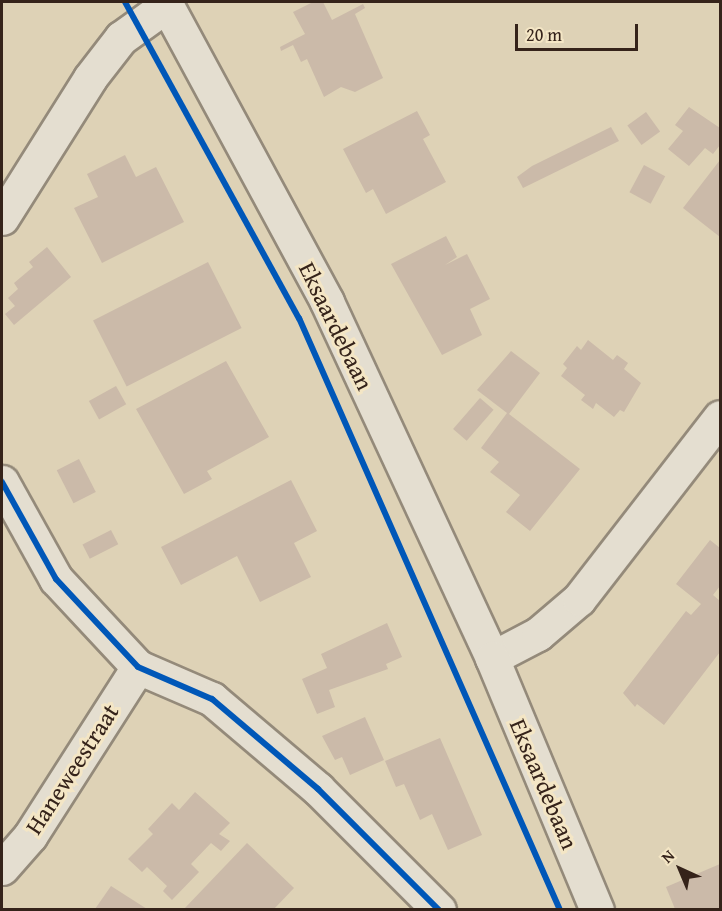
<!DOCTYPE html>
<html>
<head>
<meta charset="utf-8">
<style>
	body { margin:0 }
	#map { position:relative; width:722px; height:911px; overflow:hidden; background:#ded2b6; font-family:"Gentium Book Plus",serif }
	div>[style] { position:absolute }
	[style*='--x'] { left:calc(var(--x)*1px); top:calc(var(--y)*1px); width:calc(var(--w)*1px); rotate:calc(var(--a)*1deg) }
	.building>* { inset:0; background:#cbbaa9; transform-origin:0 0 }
	.roads { filter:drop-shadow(2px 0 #948a7a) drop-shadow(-2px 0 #948a7a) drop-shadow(0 2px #948a7a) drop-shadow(0 -2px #948a7a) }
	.street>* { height:33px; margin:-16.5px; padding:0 16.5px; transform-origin:16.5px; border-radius:16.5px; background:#e4ded0 }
	.secondary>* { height:33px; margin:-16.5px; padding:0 16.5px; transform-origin:16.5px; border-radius:16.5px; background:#e4ded0 }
	.cycleway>* { height:6px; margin:-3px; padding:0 3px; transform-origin:3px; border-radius:3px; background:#0057b8 }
	span { translate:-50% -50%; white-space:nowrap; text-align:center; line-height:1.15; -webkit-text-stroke:6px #f4e6c5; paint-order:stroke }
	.street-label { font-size:24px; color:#35231a }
	.frame { position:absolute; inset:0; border:3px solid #35231a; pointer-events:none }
	.north { position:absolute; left:650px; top:839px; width:60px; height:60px; -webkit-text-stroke:4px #f4e6c5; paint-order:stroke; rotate:316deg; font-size:16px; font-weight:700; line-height:24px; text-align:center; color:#35231a }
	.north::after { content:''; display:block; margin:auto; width:21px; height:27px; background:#35231a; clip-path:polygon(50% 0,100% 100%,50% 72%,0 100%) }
	.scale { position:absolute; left:515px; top:24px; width:123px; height:27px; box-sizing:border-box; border:3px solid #35231a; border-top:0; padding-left:8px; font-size:18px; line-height:21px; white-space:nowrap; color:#35231a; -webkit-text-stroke:4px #f4e6c5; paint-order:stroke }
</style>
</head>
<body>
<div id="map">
	<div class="building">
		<div style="clip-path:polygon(313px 2px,323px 2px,332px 20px,363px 4px,365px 8px,355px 14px,383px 78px,355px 92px,341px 87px,324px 97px,307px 59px,301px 62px,293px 45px,281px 51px,280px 47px,305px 34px,293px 12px)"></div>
		<div style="clip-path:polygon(689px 107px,720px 128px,720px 145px,713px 154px,705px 148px,689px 166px,668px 149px,683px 131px,675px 125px)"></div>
		<div style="clip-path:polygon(417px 111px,430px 135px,423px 139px,446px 182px,386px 214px,373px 189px,366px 193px,343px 149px)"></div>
		<div style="left:646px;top:112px;width:24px;height:23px;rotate:54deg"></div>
		<div style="clip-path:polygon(611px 127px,619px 141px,523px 188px,517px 177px,532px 166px)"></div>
		<div style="clip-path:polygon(125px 155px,136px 177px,156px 167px,184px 222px,102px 263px,74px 208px,98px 197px,87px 174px)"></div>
		<div style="clip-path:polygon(720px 160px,720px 237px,683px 208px)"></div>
		<div style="left:644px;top:165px;width:24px;height:31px;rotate:28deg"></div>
		<div style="clip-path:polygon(446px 236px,457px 257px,445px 265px,467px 254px,490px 299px,470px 309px,482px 335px,442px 355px,391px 264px)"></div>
		<div style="clip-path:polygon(47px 247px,71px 277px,14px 325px,5px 314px,15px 306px,8px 298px,18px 289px,14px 283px,33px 267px,29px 262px)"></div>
		<div style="left:208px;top:262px;width:74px;height:129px;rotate:63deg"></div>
		<div style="clip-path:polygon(588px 340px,613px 360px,617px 355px,628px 363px,624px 369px,641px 383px,624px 412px,620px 410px,614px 417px,596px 403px,593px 409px,581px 400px,585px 395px,561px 376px,567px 368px,563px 364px,577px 346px,581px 350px)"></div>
		<div style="clip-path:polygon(511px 351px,540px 373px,509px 414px,580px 469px,530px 531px,506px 512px,520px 495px,490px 472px,499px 462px,481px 448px,507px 413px,477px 390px)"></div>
		<div style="clip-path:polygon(226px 361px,269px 437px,207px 471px,212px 479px,184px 494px,136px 409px)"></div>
		<div style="left:116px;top:386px;width:21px;height:31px;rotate:61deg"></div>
		<div style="left:480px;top:398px;width:18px;height:41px;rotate:41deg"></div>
		<div style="left:79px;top:459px;width:37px;height:25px;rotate:63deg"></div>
		<div style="clip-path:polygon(291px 480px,317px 531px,294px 543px,311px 577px,260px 602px,237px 556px,181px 585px,161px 547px)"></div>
		<div style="left:111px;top:530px;width:16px;height:32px;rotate:63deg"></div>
		<div style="clip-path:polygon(710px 540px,720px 548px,720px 586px,713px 595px,720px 601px,720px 652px,664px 725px,637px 704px,635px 707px,623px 693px,686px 611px,691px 615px,701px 604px,676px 584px)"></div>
		<div style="clip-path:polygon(387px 623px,402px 657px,386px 664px,388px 669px,329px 690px,335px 707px,317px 714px,302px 679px,327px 668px,321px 654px)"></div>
		<div style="clip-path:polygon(365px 717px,384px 760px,350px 775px,342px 757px,335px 760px,322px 736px)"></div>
		<div style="clip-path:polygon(440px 738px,482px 835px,448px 850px,432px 814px,420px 820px,404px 784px,396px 787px,385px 761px)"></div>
		<div style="clip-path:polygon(195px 792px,230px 823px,219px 834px,230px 841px,221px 851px,211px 843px,191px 864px,199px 872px,172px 900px,163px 891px,167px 886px,147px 867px,142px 872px,128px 859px,153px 834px,148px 829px,172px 803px,179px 810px)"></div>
		<div style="clip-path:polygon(247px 843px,294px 888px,274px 909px,184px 909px)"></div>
		<div style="clip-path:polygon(720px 864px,720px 909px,675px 909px,666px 887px)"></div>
		<div style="clip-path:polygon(111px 886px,147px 909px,95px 909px)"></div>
	</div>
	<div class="roads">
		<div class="street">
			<div style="--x:2;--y:218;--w:165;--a:-57.8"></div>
			<div style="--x:90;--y:78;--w:51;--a:-52.2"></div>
			<div style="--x:121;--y:38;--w:57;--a:-35.7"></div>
			<div style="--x:2;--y:482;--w:111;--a:60.9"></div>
			<div style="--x:56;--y:579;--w:120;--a:47"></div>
			<div style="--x:138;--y:667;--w:81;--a:23.4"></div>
			<div style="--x:212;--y:699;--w:139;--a:40.3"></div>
			<div style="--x:318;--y:789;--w:171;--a:45"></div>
			<div style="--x:492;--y:658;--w:52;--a:-27.6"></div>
			<div style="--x:538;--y:634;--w:54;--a:-40.5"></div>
			<div style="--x:579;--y:599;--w:230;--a:-52.2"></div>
			<div style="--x:2;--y:868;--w:43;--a:-48.8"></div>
			<div style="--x:30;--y:836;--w:201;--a:-57.4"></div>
		</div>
		<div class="secondary">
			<div style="--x:165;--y:2;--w:341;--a:61.6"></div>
			<div style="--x:327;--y:302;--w:392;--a:65.1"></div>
			<div style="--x:492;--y:658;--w:273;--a:67.4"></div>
		</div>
	</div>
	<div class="cycleway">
		<div style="--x:125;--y:2;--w:361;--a:61.2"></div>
		<div style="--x:299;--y:318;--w:647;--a:66.21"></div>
		<div style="--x:2;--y:482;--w:111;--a:60.9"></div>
		<div style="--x:56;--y:579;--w:120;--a:47"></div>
		<div style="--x:138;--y:667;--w:81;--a:23.4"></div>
		<div style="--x:212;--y:699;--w:139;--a:40.3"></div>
		<div style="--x:318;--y:789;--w:171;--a:45"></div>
	</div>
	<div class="street-label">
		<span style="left:336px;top:326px;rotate:64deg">Eksaardebaan</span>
		<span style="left:72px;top:769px;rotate:-57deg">Haneweestraat</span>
		<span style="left:544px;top:784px;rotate:67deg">Eksaardebaan</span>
	</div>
	<div class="frame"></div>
	<div class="north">N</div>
	<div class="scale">20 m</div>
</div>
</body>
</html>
